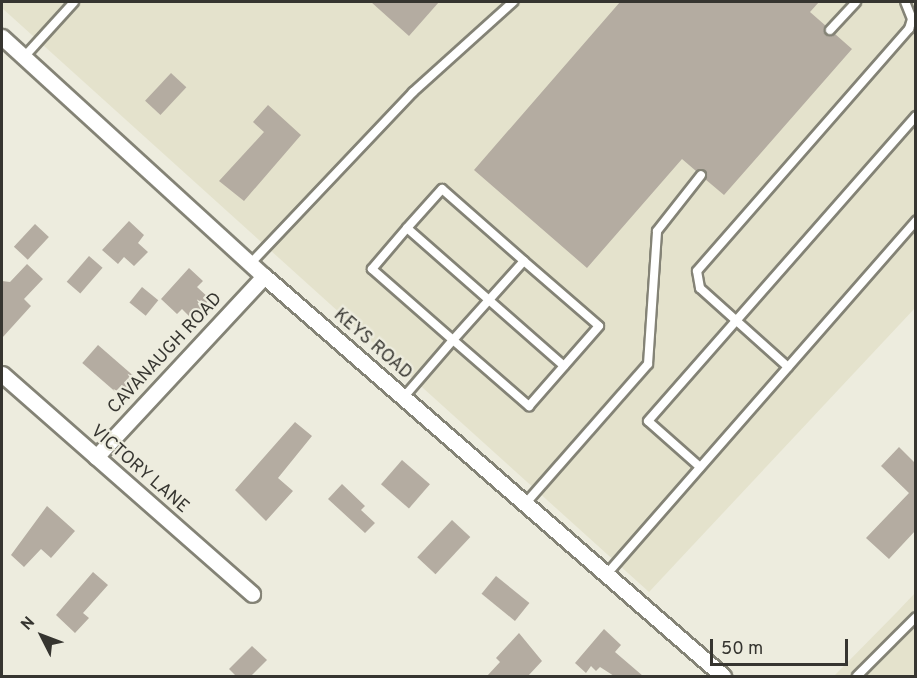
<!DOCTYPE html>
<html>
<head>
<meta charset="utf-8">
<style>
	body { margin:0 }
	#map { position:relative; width:917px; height:678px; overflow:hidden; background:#edecde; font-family:Overpass,sans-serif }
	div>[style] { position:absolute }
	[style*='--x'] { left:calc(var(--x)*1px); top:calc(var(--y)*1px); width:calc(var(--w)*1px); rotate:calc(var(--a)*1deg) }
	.built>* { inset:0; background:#e4e2cc }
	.building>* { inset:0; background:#b4aca1; transform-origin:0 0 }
	.roads { filter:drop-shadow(2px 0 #848376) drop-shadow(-2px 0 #848376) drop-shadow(0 2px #848376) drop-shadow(0 -2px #848376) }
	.service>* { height:8px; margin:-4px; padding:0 4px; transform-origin:4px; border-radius:4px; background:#fff }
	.minor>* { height:15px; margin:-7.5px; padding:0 7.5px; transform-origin:7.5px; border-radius:7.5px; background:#fff }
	span { translate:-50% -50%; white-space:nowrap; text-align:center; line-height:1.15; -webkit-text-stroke:4.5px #edecde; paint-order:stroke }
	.street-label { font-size:18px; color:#363530 }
	.frame { position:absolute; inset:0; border:3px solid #363530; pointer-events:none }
	.north { position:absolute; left:12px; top:606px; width:60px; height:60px; -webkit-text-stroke:4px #edecde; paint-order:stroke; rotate:312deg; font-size:16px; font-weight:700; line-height:24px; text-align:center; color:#363530 }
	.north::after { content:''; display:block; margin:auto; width:21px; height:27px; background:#363530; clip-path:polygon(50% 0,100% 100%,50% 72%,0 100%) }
	.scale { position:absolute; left:710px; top:639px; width:138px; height:27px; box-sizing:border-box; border:3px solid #363530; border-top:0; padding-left:8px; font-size:18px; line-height:21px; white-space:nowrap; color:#363530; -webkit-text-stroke:4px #edecde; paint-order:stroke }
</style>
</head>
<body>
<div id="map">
	<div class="built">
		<div style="clip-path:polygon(2px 2px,915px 2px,915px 308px,649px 592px,2px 8px)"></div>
		<div style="clip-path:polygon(915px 593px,915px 676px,834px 676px,897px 612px)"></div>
	</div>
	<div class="building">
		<div style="clip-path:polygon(371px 2px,439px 2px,409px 36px)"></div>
		<div style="clip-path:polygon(620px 2px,819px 2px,810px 12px,826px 26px,826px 35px,835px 34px,852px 49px,724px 195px,705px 179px,705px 171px,696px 171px,682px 159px,587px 268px,474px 170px)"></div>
		<div style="left:171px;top:73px;width:21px;height:38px;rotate:43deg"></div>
		<div style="clip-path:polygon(268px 105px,301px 135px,244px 201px,219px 181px,264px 132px,253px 122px)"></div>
		<div style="clip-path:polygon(129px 221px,144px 235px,138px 243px,148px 252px,134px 266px,124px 257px,118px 264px,102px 250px)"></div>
		<div style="left:35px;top:224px;width:19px;height:31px;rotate:43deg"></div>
		<div style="left:89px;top:256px;width:18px;height:34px;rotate:41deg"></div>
		<div style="clip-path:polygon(27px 264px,43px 279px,24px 299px,31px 306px,2px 338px,2px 281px,10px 282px)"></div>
		<div style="clip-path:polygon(189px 268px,203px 281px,197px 287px,210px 299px,192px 319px,182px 309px,177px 314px,161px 299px)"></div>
		<div style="left:142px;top:287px;width:21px;height:20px;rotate:39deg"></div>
		<div style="left:98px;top:345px;width:56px;height:24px;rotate:41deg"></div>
		<div style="clip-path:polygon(295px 422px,312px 436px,278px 478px,293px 491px,266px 521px,235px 490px)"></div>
		<div style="clip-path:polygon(899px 447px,915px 463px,915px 531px,889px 559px,866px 538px,909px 493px,881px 466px)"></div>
		<div style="left:402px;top:460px;width:37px;height:32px;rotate:41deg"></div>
		<div style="clip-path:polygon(342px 484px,365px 506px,361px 510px,375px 523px,365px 533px,328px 499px)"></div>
		<div style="clip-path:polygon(47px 506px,75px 531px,51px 558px,41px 549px,24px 567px,11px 555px)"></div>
		<div style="left:452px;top:520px;width:25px;height:51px;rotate:43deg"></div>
		<div style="clip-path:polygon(93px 572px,108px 585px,83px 613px,89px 618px,75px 633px,56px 615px)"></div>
		<div style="left:496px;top:576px;width:43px;height:23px;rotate:39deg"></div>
		<div style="clip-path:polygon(604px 629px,621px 645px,615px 652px,643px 676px,614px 676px,600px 667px,596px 671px,591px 666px,586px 673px,575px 663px)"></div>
		<div style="clip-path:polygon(519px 633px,542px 661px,528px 676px,487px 676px,500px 662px,496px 658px)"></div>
		<div style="clip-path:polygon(252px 646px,267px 660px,251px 676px,236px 676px,229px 669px)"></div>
	</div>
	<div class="roads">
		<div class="service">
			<div style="--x:830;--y:30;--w:38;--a:-47"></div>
			<div style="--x:24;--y:57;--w:74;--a:-47.7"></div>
			<div style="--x:407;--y:228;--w:209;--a:41.3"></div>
			<div style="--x:250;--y:264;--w:237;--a:-46.5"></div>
			<div style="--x:413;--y:92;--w:135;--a:-42"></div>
			<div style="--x:788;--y:367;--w:118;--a:-138.1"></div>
			<div style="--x:700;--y:288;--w:17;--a:-100"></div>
			<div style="--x:697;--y:271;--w:322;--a:-48.8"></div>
			<div style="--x:909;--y:29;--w:10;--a:-73"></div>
			<div style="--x:912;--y:19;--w:18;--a:-112"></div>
			<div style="--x:403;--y:398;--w:77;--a:-49.2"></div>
			<div style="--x:453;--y:340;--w:106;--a:-48.1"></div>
			<div style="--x:524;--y:261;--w:109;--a:-138.7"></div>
			<div style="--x:442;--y:189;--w:52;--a:131.9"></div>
			<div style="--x:407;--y:228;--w:54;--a:130.5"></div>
			<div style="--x:372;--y:269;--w:108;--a:41.2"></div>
			<div style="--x:453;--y:340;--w:101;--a:41"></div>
			<div style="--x:529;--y:406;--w:106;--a:-48.8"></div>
			<div style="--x:599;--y:326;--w:99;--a:-139.1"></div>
			<div style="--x:700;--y:467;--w:69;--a:-138.5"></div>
			<div style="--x:648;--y:421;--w:406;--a:-48.7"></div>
			<div style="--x:525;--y:504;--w:186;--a:-48.7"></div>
			<div style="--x:648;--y:364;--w:133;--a:-86.1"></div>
			<div style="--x:657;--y:231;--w:71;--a:-51.8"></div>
			<div style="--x:606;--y:575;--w:471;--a:-48.8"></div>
			<div style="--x:857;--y:676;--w:83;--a:-45"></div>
		</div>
		<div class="minor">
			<div style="--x:2;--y:37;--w:355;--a:42.4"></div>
			<div style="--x:264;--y:276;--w:609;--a:41.07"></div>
			<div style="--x:2;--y:374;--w:333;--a:41.3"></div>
			<div style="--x:96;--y:457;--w:247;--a:-47.1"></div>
		</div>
	</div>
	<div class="street-label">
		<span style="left:372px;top:345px;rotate:41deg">KEYS ROAD</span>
		<span style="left:166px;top:354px;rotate:-47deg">CAVANAUGH ROAD</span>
		<span style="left:139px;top:470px;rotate:41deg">VICTORY LANE</span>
	</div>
	<div class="frame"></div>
	<div class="north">N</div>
	<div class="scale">50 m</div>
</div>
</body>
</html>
